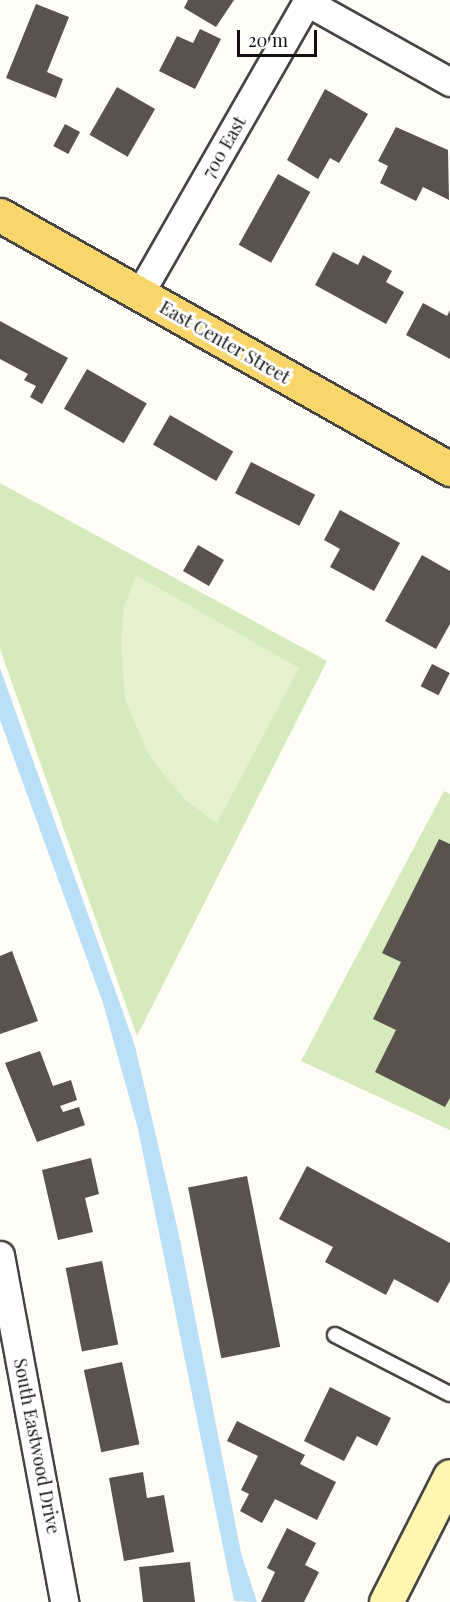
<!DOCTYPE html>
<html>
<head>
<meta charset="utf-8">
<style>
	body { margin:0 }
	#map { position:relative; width:450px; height:1602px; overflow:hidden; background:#fffdf5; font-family:"Playfair Display",serif }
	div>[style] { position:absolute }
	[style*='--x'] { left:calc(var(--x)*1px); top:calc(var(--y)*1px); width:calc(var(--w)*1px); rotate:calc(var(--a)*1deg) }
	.green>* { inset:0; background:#d5ebbd }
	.pitch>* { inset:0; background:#e6f2cf }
	.water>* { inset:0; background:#b9e0f7 }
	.building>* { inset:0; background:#5a524d; transform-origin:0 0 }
	.roads { filter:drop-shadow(2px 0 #444) drop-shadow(-2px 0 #444) drop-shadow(0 2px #444) drop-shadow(0 -2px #444) }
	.service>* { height:14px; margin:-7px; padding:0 7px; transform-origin:7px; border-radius:7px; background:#fff }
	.minor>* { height:27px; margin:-13.5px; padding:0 13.5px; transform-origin:13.5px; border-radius:13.5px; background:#fff }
	.secondary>* { height:33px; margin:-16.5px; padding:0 16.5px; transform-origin:16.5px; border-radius:16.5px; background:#fff6b0 }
	.primary>* { height:33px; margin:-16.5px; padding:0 16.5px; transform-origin:16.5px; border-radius:16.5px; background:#f9d66b }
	span { translate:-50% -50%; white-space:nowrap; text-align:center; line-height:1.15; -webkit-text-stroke:6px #fff; paint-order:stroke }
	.street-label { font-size:18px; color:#111 }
	.scale { position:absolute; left:237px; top:30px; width:80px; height:27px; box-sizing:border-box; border:3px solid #111; border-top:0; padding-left:8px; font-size:18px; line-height:21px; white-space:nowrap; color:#111; -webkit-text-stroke:4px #fff; paint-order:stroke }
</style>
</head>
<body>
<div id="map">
	<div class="green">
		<div style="clip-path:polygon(0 483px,327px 661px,137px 1036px,0 649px)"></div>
		<div style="clip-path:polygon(444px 791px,450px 794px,450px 1130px,301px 1061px)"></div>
	</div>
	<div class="pitch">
		<div style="clip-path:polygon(136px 575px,299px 668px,217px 823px,184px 799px,148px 754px,125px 698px,121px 641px,124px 607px)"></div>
	</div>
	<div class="water">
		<div style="clip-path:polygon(0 668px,135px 1046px,179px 1235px,241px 1553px,257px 1602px,234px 1601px,138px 1129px,103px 1003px,0 720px)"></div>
	</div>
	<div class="building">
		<div style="clip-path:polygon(188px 0,234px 0,216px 27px,184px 8px)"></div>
		<div style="clip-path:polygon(36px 4px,69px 17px,47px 72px,63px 79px,56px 98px,6px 78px)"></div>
		<div style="clip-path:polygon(200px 29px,221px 39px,195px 89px,159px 71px,177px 36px,193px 43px)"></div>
		<div style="left:117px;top:87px;width:44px;height:55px;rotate:30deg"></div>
		<div style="clip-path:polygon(325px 89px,368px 114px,339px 163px,330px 158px,318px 179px,287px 160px)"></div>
		<div style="left:65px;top:124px;width:17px;height:25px;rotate:28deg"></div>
		<div style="clip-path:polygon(396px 127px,448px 150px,449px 200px,423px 187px,416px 201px,380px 183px,388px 166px,378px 161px)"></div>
		<div style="left:278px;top:174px;width:37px;height:81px;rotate:29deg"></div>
		<div style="clip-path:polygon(333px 252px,358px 265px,363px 255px,392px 271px,386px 282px,404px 292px,386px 324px,315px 285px)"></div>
		<div style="clip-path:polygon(423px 303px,447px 316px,450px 310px,450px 359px,406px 335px)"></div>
		<div style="clip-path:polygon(0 321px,68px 358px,42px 404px,30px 397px,36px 386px,24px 380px,28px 374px,0 359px)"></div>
		<div style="left:87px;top:369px;width:69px;height:46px;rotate:30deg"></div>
		<div style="left:170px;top:415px;width:73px;height:34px;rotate:30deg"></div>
		<div style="left:251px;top:462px;width:72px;height:35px;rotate:27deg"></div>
		<div style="clip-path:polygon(340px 510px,400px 543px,374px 591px,330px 567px,340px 549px,324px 540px)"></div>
		<div style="left:198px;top:545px;width:30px;height:30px;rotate:30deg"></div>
		<div style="clip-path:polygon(422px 555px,450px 571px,450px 624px,436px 649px,385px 621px)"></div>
		<div style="left:432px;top:664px;width:20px;height:25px;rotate:27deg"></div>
		<div style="clip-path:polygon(439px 839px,450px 844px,450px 1098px,445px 1107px,375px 1072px,396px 1030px,373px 1019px,401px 962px,382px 953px)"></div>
		<div style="clip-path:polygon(12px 951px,38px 1021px,0 1034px,0 956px)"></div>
		<div style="clip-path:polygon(40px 1051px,53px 1086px,71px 1080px,77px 1100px,60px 1106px,63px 1112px,79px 1107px,85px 1125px,37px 1142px,5px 1063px)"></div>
		<div style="clip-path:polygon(91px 1158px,99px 1194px,85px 1198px,93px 1232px,58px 1240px,42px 1170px)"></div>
		<div style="clip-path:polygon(307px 1166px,450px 1243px,450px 1281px,438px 1303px,394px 1279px,386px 1295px,325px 1262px,333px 1247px,279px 1219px)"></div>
		<div style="left:247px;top:1176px;width:174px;height:60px;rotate:79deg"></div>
		<div style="left:102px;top:1261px;width:85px;height:37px;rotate:79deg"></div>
		<div style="left:122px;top:1362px;width:84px;height:39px;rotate:78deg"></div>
		<div style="clip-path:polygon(330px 1387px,391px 1418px,377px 1446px,357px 1436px,344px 1461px,304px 1441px)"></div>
		<div style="clip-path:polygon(237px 1421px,305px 1455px,300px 1464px,336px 1482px,317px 1520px,275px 1499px,262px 1523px,240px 1511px,249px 1494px,241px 1490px,258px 1456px,227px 1441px)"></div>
		<div style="clip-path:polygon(143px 1472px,147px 1498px,164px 1495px,174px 1552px,124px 1561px,109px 1478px)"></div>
		<div style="clip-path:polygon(287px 1528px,316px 1543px,305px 1565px,319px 1572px,304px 1602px,261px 1602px,275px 1572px,267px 1568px)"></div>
		<div style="clip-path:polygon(190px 1562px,195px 1602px,143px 1602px,139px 1567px)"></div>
	</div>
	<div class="roads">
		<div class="service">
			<div style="--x:335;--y:1335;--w:129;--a:27.2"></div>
		</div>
		<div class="minor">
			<div style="--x:307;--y:2;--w:164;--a:29.2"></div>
			<div style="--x:140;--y:293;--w:338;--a:-60.2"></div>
			<div style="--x:0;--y:1255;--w:353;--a:79.5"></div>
		</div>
		<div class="secondary">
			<div style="--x:386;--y:1602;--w:141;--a:-63.1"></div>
		</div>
		<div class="primary">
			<div style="--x:0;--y:215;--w:517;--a:29.44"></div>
		</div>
	</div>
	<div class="street-label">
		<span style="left:224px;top:147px;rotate:-60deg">700 East</span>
		<span style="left:225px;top:342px;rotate:30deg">East Center Street</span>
		<span style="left:37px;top:1446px;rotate:79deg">South Eastwood Drive</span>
	</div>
	<div class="scale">20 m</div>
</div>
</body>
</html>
